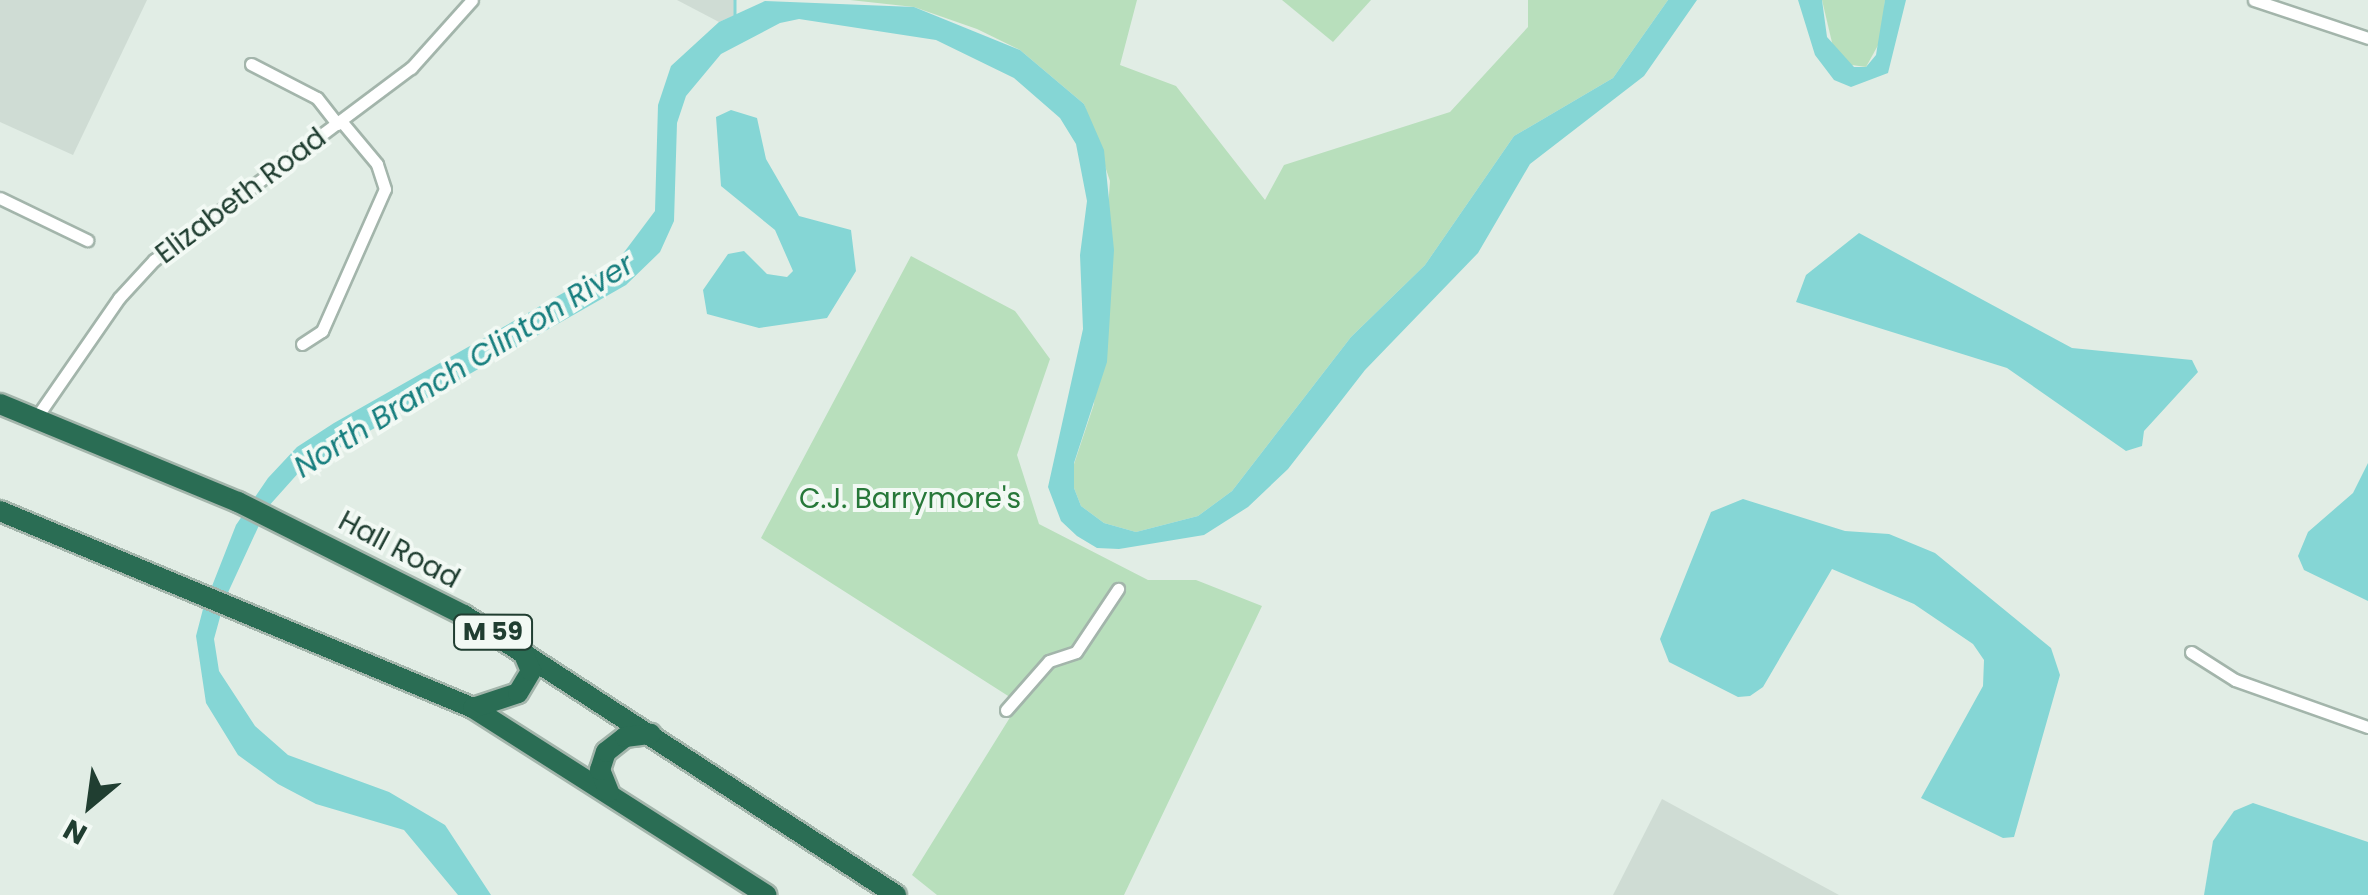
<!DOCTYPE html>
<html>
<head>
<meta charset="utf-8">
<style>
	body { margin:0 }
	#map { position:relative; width:2368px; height:895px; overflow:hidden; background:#e1ede5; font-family:Poppins,sans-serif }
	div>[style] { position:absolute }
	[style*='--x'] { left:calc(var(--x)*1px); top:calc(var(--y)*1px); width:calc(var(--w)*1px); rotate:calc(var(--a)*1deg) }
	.built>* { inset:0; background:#cfdcd4 }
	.green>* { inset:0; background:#b8dfbc }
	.water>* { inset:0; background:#85d6d5 }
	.stream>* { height:2.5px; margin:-1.25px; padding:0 1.25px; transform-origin:1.25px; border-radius:1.25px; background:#85d6d5 }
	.roads { filter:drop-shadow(2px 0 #a3b5ab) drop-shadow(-2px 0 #a3b5ab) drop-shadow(0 2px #a3b5ab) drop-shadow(0 -2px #a3b5ab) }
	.street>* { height:11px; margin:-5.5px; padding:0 5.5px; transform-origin:5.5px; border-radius:5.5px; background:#fff }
	.highway>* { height:20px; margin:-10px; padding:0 10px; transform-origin:10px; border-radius:10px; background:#2a6d54 }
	span { translate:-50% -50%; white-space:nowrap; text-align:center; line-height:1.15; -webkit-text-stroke:8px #f2f9f4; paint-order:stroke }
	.shield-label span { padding:2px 8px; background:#f2f9f4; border:2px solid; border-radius:8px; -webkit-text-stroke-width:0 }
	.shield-label { font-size:25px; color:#203e31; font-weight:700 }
	.street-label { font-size:28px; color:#203e31 }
	.park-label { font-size:28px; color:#277839 }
	.water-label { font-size:30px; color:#167e7e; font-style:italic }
	.north { position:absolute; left:40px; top:755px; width:100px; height:100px; -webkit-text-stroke:8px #f2f9f4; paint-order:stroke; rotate:209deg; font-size:28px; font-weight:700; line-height:40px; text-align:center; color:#203e31 }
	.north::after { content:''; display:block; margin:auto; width:35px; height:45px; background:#203e31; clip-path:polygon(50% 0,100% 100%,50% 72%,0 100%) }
</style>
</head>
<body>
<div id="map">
	<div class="built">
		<div style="clip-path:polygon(0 0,147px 0,73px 155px,0 122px)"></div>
		<div style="clip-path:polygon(677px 0,735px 0,735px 15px,719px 22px)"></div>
		<div style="clip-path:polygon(1662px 799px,1839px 895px,1613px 895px)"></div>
	</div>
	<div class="green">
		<div style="clip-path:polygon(850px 0,1137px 0,1120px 65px,1176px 86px,1265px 200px,1284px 165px,1450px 112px,1528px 27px,1528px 0,1668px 0,1613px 78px,1514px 136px,1425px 265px,1351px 337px,1232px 491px,1198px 516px,1136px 532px,1104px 523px,1081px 506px,1074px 488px,1074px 464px,1094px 404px,1110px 181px,1084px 104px,1020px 50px,977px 29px,914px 7px)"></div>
		<div style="clip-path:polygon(1282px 0,1371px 0,1333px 42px)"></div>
		<div style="clip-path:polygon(1822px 0,1885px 0,1882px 38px,1866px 67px,1845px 64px,1834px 51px)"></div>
		<div style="clip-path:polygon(911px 256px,1015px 311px,1050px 359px,1017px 455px,1039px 524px,1148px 580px,1196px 580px,1262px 606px,1124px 895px,937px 895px,912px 875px,1019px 703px,761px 538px)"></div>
	</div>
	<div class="water">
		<div style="clip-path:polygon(1668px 0,1697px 0,1644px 76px,1530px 164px,1478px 253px,1365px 370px,1288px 469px,1248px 507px,1204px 535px,1119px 549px,1097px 548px,1077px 536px,1061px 521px,1048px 487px,1083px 329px,1080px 255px,1087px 201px,1076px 144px,1060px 118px,1014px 78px,936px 40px,799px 19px,780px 23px,721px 54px,686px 96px,677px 123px,674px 221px,660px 252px,626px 285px,301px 470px,267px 508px,225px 599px,214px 639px,219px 671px,255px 726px,288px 755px,389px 792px,445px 825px,491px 895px,458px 895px,404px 830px,316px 804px,278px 784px,238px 755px,206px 703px,196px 636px,203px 609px,236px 525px,268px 478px,297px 447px,334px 423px,616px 263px,655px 211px,658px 105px,671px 66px,719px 22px,765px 1px,914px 7px,1020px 50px,1084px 104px,1104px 150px,1114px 250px,1107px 362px,1074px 463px,1074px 488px,1081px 506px,1104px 523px,1136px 532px,1198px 516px,1232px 491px,1351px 337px,1425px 265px,1514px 136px,1613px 78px)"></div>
		<div style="clip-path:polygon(1798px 0,1822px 0,1827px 37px,1854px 67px,1866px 67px,1876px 55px,1885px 0,1906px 0,1888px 73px,1851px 87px,1834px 80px,1815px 55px)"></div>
		<div style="clip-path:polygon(731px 110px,757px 118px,766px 159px,799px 216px,851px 230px,856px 271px,827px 318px,759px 328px,707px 314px,703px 290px,728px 254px,744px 251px,767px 274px,787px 277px,793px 271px,775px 230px,721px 186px,716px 117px)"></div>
		<div style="clip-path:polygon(1859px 233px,2072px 348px,2192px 360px,2198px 372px,2144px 431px,2142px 446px,2126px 451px,2007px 368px,1796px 302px,1806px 275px)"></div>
		<div style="clip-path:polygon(2368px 463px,2368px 601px,2304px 570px,2298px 556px,2308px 532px,2353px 493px)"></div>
		<div style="clip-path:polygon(1743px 499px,1845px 531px,1889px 534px,1935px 553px,2051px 648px,2060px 675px,2014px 837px,2003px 838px,1921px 798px,1983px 686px,1984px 660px,1973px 644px,1914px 604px,1832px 569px,1763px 687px,1750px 696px,1738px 697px,1669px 662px,1660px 639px,1711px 512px)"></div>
		<div style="clip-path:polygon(2253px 803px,2368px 842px,2368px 895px,2204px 895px,2213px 841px,2234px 811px)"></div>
	</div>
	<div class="stream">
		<div style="--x:735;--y:0;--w:18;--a:90"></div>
	</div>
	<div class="roads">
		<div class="street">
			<div style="--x:2254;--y:0;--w:120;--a:18.4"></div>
			<div style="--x:251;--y:64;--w:74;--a:27.3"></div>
			<div style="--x:317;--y:98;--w:33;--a:52"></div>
			<div style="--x:0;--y:198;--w:97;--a:25.8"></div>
			<div style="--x:302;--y:344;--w:24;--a:-33"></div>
			<div style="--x:322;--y:331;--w:155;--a:-66.1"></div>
			<div style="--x:385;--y:189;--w:26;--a:-108"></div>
			<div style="--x:377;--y:164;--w:56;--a:-129.9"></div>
			<div style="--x:36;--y:418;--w:146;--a:-55.3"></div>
			<div style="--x:119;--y:298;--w:52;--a:-47.4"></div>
			<div style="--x:154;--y:260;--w:321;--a:-36.8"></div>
			<div style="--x:411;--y:68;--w:91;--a:-48.1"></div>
			<div style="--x:2191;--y:652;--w:52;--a:32.5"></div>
			<div style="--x:2235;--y:680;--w:141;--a:19.5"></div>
			<div style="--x:1006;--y:710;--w:65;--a:-48.7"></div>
			<div style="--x:1049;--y:661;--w:28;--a:-18"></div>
			<div style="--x:1076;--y:652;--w:76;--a:-56.3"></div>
		</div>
		<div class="highway">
			<div style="--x:0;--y:404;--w:257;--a:22.4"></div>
			<div style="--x:238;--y:502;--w:253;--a:26.6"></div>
			<div style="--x:464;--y:615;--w:515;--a:32.95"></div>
			<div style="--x:0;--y:511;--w:512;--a:22.61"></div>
			<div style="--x:473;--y:708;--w:348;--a:32.5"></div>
			<div style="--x:473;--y:708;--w:47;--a:-18.4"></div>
			<div style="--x:518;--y:693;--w:26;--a:-59"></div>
			<div style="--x:531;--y:671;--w:23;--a:-113"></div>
			<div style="--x:609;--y:792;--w:24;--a:-112"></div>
			<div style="--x:600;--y:770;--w:19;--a:-72"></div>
			<div style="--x:606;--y:752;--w:24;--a:-38"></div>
			<div style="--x:625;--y:737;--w:26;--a:-7"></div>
		</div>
	</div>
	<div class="shield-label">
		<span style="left:493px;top:632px">M 59</span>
	</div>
	<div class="street-label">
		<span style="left:241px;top:196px;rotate:-37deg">Elizabeth Road</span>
		<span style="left:399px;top:550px;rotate:28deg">Hall Road</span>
	</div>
	<div class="park-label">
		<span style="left:910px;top:499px">C.J. Barrymore's</span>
	</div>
	<div class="water-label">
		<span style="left:464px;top:366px;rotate:-32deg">North Branch Clinton River</span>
	</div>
	<div class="north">N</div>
</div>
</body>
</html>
